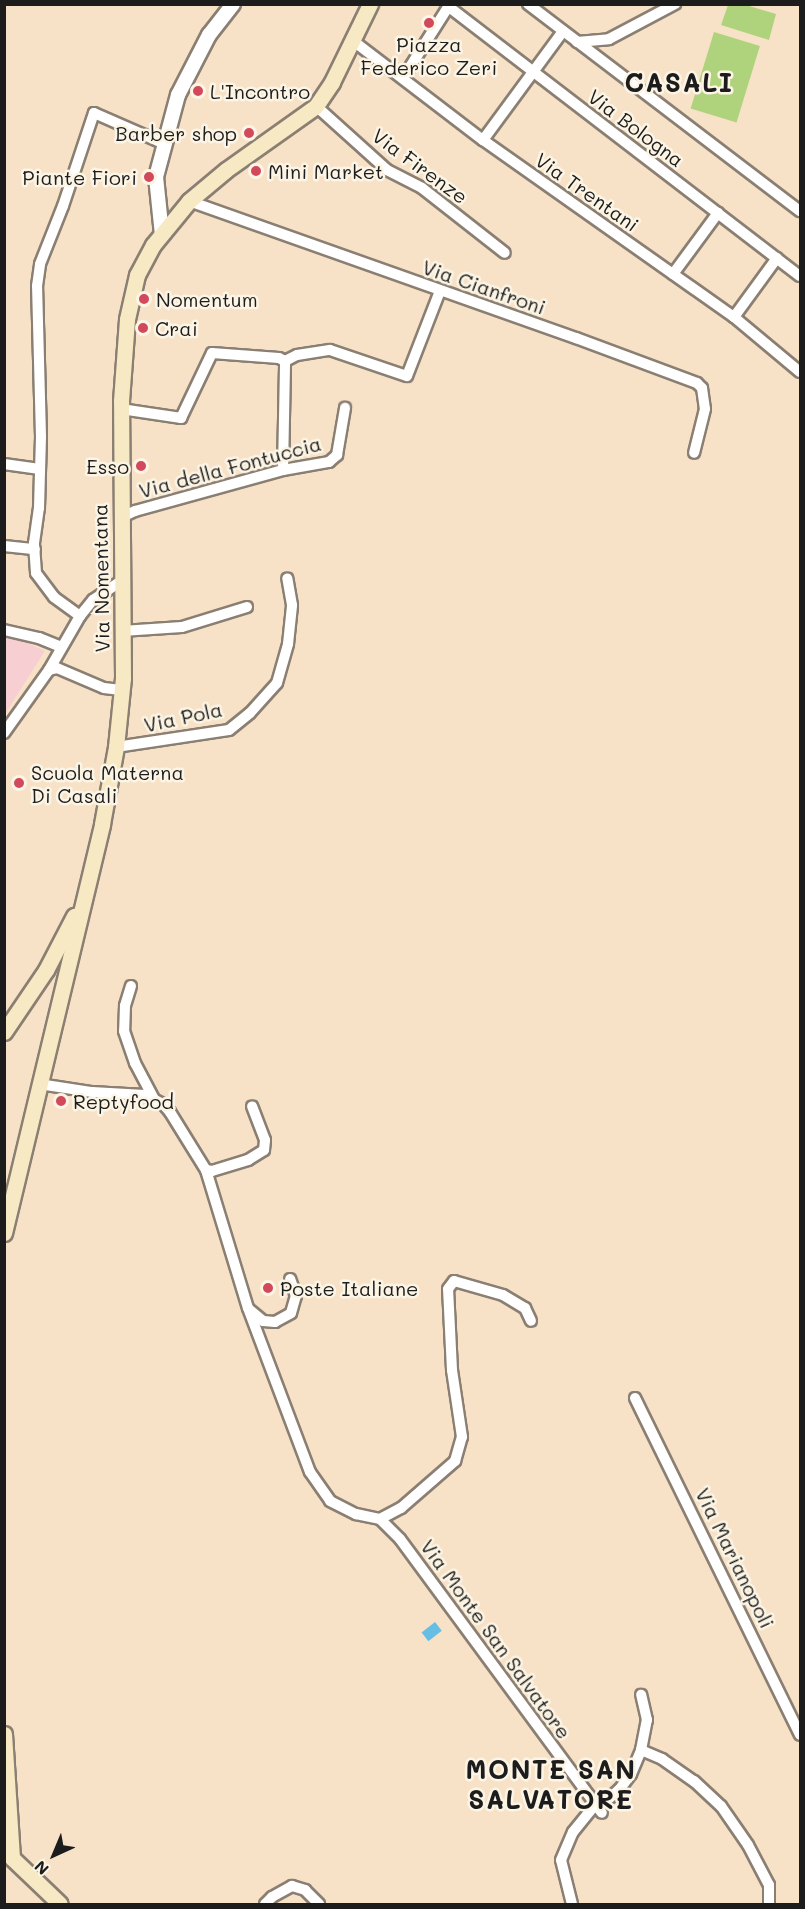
<!DOCTYPE html>
<html>
<head>
<meta charset="utf-8">
<style>
	body { margin:0 }
	#map { position:relative; width:805px; height:1909px; overflow:hidden; background:#f7e2c8; font-family:Mali,sans-serif }
	div>[style] { position:absolute }
	[style*='--x'] { left:calc(var(--x)*1px); top:calc(var(--y)*1px); width:calc(var(--w)*1px); rotate:calc(var(--a)*1deg) }
	.built>* { inset:0; background:#f7cfd3 }
	.green>* { inset:0; background:#afd37c; transform-origin:0 0 }
	.water>* { inset:0; background:#67bee4; transform-origin:0 0 }
	.roads { filter:drop-shadow(2px 0 #8a7f72) drop-shadow(-2px 0 #8a7f72) drop-shadow(0 2px #8a7f72) drop-shadow(0 -2px #8a7f72) }
	.minor>* { height:10px; margin:-5px; padding:0 5px; transform-origin:5px; border-radius:5px; background:#fff }
	.tertiary>* { height:14px; margin:-7px; padding:0 7px; transform-origin:7px; border-radius:7px; background:#fff }
	.secondary>* { height:15px; margin:-7.5px; padding:0 7.5px; transform-origin:7.5px; border-radius:7.5px; background:#f7e9c3 }
	.dots>* { width:16px; height:16px; translate:-50% -50%; box-sizing:border-box; border:3px solid #fcf5e5; border-radius:50% }
	span { translate:-50% -50%; white-space:nowrap; text-align:center; line-height:1.15; -webkit-text-stroke:5px #fcf5e5; paint-order:stroke }
	.poi-label { font-size:20px; color:#1c1c1c }
	.left { translate:0 -50%; text-align:left }
	.right { translate:-100% -50%; text-align:right }
	.street-label { font-size:20px; color:#1c1c1c }
	.district-label { font-size:26px; color:#1c1c1c; font-weight:700; letter-spacing:1.5px }
	.frame { position:absolute; inset:0; border:6px solid #1c1c1c; pointer-events:none }
	.north { position:absolute; left:24px; top:1825px; width:60px; height:60px; -webkit-text-stroke:4px #fcf5e5; paint-order:stroke; rotate:224deg; font-size:16px; font-weight:700; line-height:24px; text-align:center; color:#1c1c1c }
	.north::after { content:''; display:block; margin:auto; width:21px; height:27px; background:#1c1c1c; clip-path:polygon(50% 0,100% 100%,50% 72%,0 100%) }
</style>
</head>
<body>
<div id="map">
	<div class="built">
		<div style="clip-path:polygon(5px 635px,14px 637px,45px 651px,5px 714px)"></div>
	</div>
	<div class="green">
		<div style="clip-path:polygon(728px 5px,746px 5px,776px 14px,769px 40px,721px 25px)"></div>
		<div style="left:714px;top:32px;width:48px;height:80px;rotate:17deg"></div>
	</div>
	<div class="water">
		<div style="left:435px;top:1622px;width:11px;height:17px;rotate:52deg"></div>
	</div>
	<div class="roads">
		<div class="minor">
			<div style="--x:528;--y:4;--w:342;--a:37.3"></div>
			<div style="--x:449;--y:7;--w:442;--a:37.5"></div>
			<div style="--x:352;--y:40;--w:165;--a:37.4"></div>
			<div style="--x:483;--y:140;--w:307;--a:35.2"></div>
			<div style="--x:734;--y:317;--w:86;--a:39.8"></div>
			<div style="--x:577;--y:42;--w:32;--a:-5"></div>
			<div style="--x:609;--y:39;--w:75;--a:-27.9"></div>
			<div style="--x:403;--y:78;--w:88;--a:-57.6"></div>
			<div style="--x:316;--y:106;--w:96;--a:42"></div>
			<div style="--x:387;--y:170;--w:39;--a:27"></div>
			<div style="--x:422;--y:188;--w:105;--a:38.1"></div>
			<div style="--x:483;--y:140;--w:135;--a:-53.7"></div>
			<div style="--x:189;--y:201;--w:411;--a:19.5"></div>
			<div style="--x:576;--y:338;--w:129;--a:20.4"></div>
			<div style="--x:697;--y:383;--w:7;--a:45"></div>
			<div style="--x:702;--y:388;--w:21;--a:82"></div>
			<div style="--x:705;--y:409;--w:45;--a:104"></div>
			<div style="--x:673;--y:274;--w:76;--a:-53.6"></div>
			<div style="--x:734;--y:317;--w:73;--a:-53.9"></div>
			<div style="--x:121;--y:409;--w:61;--a:8.5"></div>
			<div style="--x:181;--y:418;--w:72;--a:-64.5"></div>
			<div style="--x:212;--y:353;--w:67;--a:4.3"></div>
			<div style="--x:279;--y:358;--w:7;--a:27"></div>
			<div style="--x:4;--y:464;--w:36;--a:8"></div>
			<div style="--x:283;--y:470;--w:109;--a:-88.9"></div>
			<div style="--x:285;--y:361;--w:13;--a:-27"></div>
			<div style="--x:297;--y:355;--w:33;--a:-9"></div>
			<div style="--x:330;--y:350;--w:81;--a:18.7"></div>
			<div style="--x:407;--y:376;--w:91;--a:-68.8"></div>
			<div style="--x:120;--y:518;--w:17;--a:-25"></div>
			<div style="--x:135;--y:511;--w:154;--a:-15.5"></div>
			<div style="--x:283;--y:470;--w:47;--a:-9.9"></div>
			<div style="--x:329;--y:462;--w:11;--a:-41"></div>
			<div style="--x:337;--y:455;--w:48;--a:-80.3"></div>
			<div style="--x:4;--y:546;--w:31;--a:6"></div>
			<div style="--x:80;--y:616;--w:32;--a:-144"></div>
			<div style="--x:54;--y:597;--w:30;--a:-127"></div>
			<div style="--x:36;--y:573;--w:30;--a:-94"></div>
			<div style="--x:34;--y:543;--w:35;--a:-82"></div>
			<div style="--x:39;--y:508;--w:71;--a:-88.4"></div>
			<div style="--x:41;--y:437;--w:151;--a:-91.5"></div>
			<div style="--x:37;--y:286;--w:22;--a:-82"></div>
			<div style="--x:40;--y:264;--w:62;--a:-68.4"></div>
			<div style="--x:63;--y:206;--w:98;--a:-71.6"></div>
			<div style="--x:94;--y:113;--w:77;--a:23.6"></div>
			<div style="--x:4;--y:630;--w:36;--a:13"></div>
			<div style="--x:39;--y:638;--w:24;--a:22"></div>
			<div style="--x:122;--y:631;--w:60;--a:-3.8"></div>
			<div style="--x:182;--y:627;--w:68;--a:-17.1"></div>
			<div style="--x:49;--y:670;--w:62;--a:-60.1"></div>
			<div style="--x:80;--y:616;--w:21;--a:-51"></div>
			<div style="--x:93;--y:600;--w:34;--a:-34"></div>
			<div style="--x:4;--y:733;--w:77;--a:-54.5"></div>
			<div style="--x:49;--y:670;--w:8;--a:-14"></div>
			<div style="--x:57;--y:668;--w:51;--a:23.1"></div>
			<div style="--x:104;--y:688;--w:17;--a:7"></div>
			<div style="--x:116;--y:747;--w:114;--a:-8.6"></div>
			<div style="--x:229;--y:730;--w:27;--a:-39"></div>
			<div style="--x:250;--y:713;--w:40;--a:-48"></div>
			<div style="--x:277;--y:683;--w:41;--a:-74.2"></div>
			<div style="--x:288;--y:644;--w:39;--a:-84"></div>
			<div style="--x:292;--y:605;--w:27;--a:-100"></div>
			<div style="--x:131;--y:986;--w:21;--a:107"></div>
			<div style="--x:125;--y:1006;--w:25;--a:92"></div>
			<div style="--x:124;--y:1031;--w:34;--a:71"></div>
			<div style="--x:135;--y:1063;--w:41;--a:62.2"></div>
			<div style="--x:39;--y:1084;--w:54;--a:8.6"></div>
			<div style="--x:92;--y:1092;--w:53;--a:3.2"></div>
			<div style="--x:145;--y:1095;--w:20;--a:27"></div>
			<div style="--x:163;--y:1104;--w:11;--a:49"></div>
			<div style="--x:170;--y:1112;--w:68;--a:58.2"></div>
			<div style="--x:206;--y:1170;--w:144;--a:73.1"></div>
			<div style="--x:248;--y:1308;--w:175;--a:69.3"></div>
			<div style="--x:310;--y:1472;--w:35;--a:55"></div>
			<div style="--x:330;--y:1501;--w:29;--a:27"></div>
			<div style="--x:356;--y:1514;--w:25;--a:12"></div>
			<div style="--x:380;--y:1519;--w:28;--a:45"></div>
			<div style="--x:400;--y:1539;--w:340;--a:53.6"></div>
			<div style="--x:206;--y:1170;--w:6;--a:9"></div>
			<div style="--x:212;--y:1171;--w:38;--a:-17"></div>
			<div style="--x:248;--y:1160;--w:19;--a:-32"></div>
			<div style="--x:264;--y:1150;--w:10;--a:-84"></div>
			<div style="--x:265;--y:1140;--w:36;--a:-111"></div>
			<div style="--x:250;--y:1310;--w:17;--a:40"></div>
			<div style="--x:263;--y:1321;--w:12;--a:5"></div>
			<div style="--x:275;--y:1322;--w:18;--a:-29"></div>
			<div style="--x:291;--y:1313;--w:18;--a:-74"></div>
			<div style="--x:296;--y:1296;--w:18;--a:-109"></div>
			<div style="--x:635;--y:1398;--w:375;--a:63.9"></div>
			<div style="--x:380;--y:1519;--w:24;--a:-28"></div>
			<div style="--x:401;--y:1508;--w:72;--a:-41"></div>
			<div style="--x:455;--y:1461;--w:25;--a:-74"></div>
			<div style="--x:462;--y:1437;--w:68;--a:-98.5"></div>
			<div style="--x:452;--y:1370;--w:81;--a:-92.8"></div>
			<div style="--x:448;--y:1289;--w:10;--a:-53"></div>
			<div style="--x:454;--y:1281;--w:51;--a:15.9"></div>
			<div style="--x:503;--y:1295;--w:26;--a:31"></div>
			<div style="--x:525;--y:1308;--w:14;--a:65"></div>
			<div style="--x:641;--y:1750;--w:23;--a:23"></div>
			<div style="--x:662;--y:1759;--w:39;--a:35"></div>
			<div style="--x:694;--y:1781;--w:37;--a:43"></div>
			<div style="--x:721;--y:1806;--w:47;--a:55.3"></div>
			<div style="--x:748;--y:1845;--w:45;--a:62.3"></div>
			<div style="--x:769;--y:1885;--w:19;--a:90"></div>
			<div style="--x:598;--y:1808;--w:28;--a:-41"></div>
			<div style="--x:619;--y:1790;--w:20;--a:-53"></div>
			<div style="--x:631;--y:1774;--w:26;--a:-67"></div>
			<div style="--x:641;--y:1750;--w:31;--a:-79"></div>
			<div style="--x:647;--y:1720;--w:26;--a:-103"></div>
			<div style="--x:265;--y:1904;--w:10;--a:-45"></div>
			<div style="--x:272;--y:1897;--w:23;--a:-29"></div>
			<div style="--x:292;--y:1886;--w:14;--a:17"></div>
			<div style="--x:305;--y:1890;--w:20;--a:45"></div>
			<div style="--x:572;--y:1904;--w:45;--a:-104"></div>
			<div style="--x:561;--y:1860;--w:30;--a:-67"></div>
			<div style="--x:573;--y:1832;--w:35;--a:-51"></div>
		</div>
		<div class="tertiary">
			<div style="--x:162;--y:235;--w:58;--a:-95.9"></div>
			<div style="--x:156;--y:177;--w:85;--a:-75"></div>
			<div style="--x:178;--y:95;--w:68;--a:-62.7"></div>
			<div style="--x:209;--y:35;--w:39;--a:-52"></div>
		</div>
		<div class="secondary">
			<div style="--x:4;--y:1032;--w:75;--a:-55.9"></div>
			<div style="--x:46;--y:970;--w:61;--a:-62.6"></div>
			<div style="--x:4;--y:1233;--w:421;--a:-76.5"></div>
			<div style="--x:102;--y:824;--w:78;--a:-79.7"></div>
			<div style="--x:116;--y:747;--w:69;--a:-84.2"></div>
			<div style="--x:123;--y:678;--w:277;--a:-90.4"></div>
			<div style="--x:121;--y:401;--w:82;--a:-85.8"></div>
			<div style="--x:127;--y:319;--w:45;--a:-77.2"></div>
			<div style="--x:137;--y:275;--w:34;--a:-62"></div>
			<div style="--x:153;--y:245;--w:57;--a:-50.7"></div>
			<div style="--x:189;--y:201;--w:48;--a:-40"></div>
			<div style="--x:226;--y:170;--w:110;--a:-35.4"></div>
			<div style="--x:316;--y:106;--w:29;--a:-56"></div>
			<div style="--x:332;--y:82;--w:87;--a:-64"></div>
			<div style="--x:4;--y:1734;--w:124;--a:86.3"></div>
			<div style="--x:12;--y:1858;--w:66;--a:43.8"></div>
		</div>
	</div>
	<div class="dots">
		<div style="left:429px;top:23px;background:#d1495b"></div>
		<div style="left:198px;top:91px;background:#d1495b"></div>
		<div style="left:249px;top:133px;background:#d1495b"></div>
		<div style="left:256px;top:171px;background:#d1495b"></div>
		<div style="left:149px;top:177px;background:#d1495b"></div>
		<div style="left:144px;top:299px;background:#d1495b"></div>
		<div style="left:143px;top:328px;background:#d1495b"></div>
		<div style="left:141px;top:466px;background:#d1495b"></div>
		<div style="left:19px;top:783px;background:#d1495b"></div>
		<div style="left:61px;top:1101px;background:#d1495b"></div>
		<div style="left:268px;top:1288px;background:#d1495b"></div>
	</div>
	<div class="poi-label">
		<span style="left:429px;top:56px">Piazza<br>Federico Zeri</span>
		<span class="left" style="left:210px;top:91px">L'Incontro</span>
		<span class="right" style="left:237px;top:133px">Barber shop</span>
		<span class="left" style="left:268px;top:171px">Mini Market</span>
		<span class="right" style="left:137px;top:177px">Piante Fiori</span>
		<span class="left" style="left:156px;top:299px">Nomentum</span>
		<span class="left" style="left:155px;top:328px">Crai</span>
		<span class="right" style="left:129px;top:466px">Esso</span>
		<span class="left" style="left:31px;top:784px">Scuola Materna<br>Di Casali</span>
		<span class="left" style="left:73px;top:1101px">Reptyfood</span>
		<span class="left" style="left:280px;top:1288px">Poste Italiane</span>
	</div>
	<div class="street-label">
		<span style="left:636px;top:128px;rotate:37deg">Via Bologna</span>
		<span style="left:420px;top:166px;rotate:36deg">Via Firenze</span>
		<span style="left:587px;top:192px;rotate:35deg">Via Trentani</span>
		<span style="left:484px;top:287px;rotate:19deg">Via Cianfroni</span>
		<span style="left:230px;top:467px;rotate:-15deg">Via della Fontuccia</span>
		<span style="left:101px;top:578px;rotate:-91deg">Via Nomentana</span>
		<span style="left:183px;top:717px;rotate:-12deg">Via Pola</span>
		<span style="left:735px;top:1558px;rotate:64deg">Via Marianopoli</span>
		<span style="left:496px;top:1639px;rotate:54deg">Via Monte San Salvatore</span>
	</div>
	<div class="district-label">
		<span style="left:679px;top:83px">CASALI</span>
		<span style="left:551px;top:1785px">MONTE SAN<br>SALVATORE</span>
	</div>
	<div class="frame"></div>
	<div class="north">N</div>
</div>
</body>
</html>
